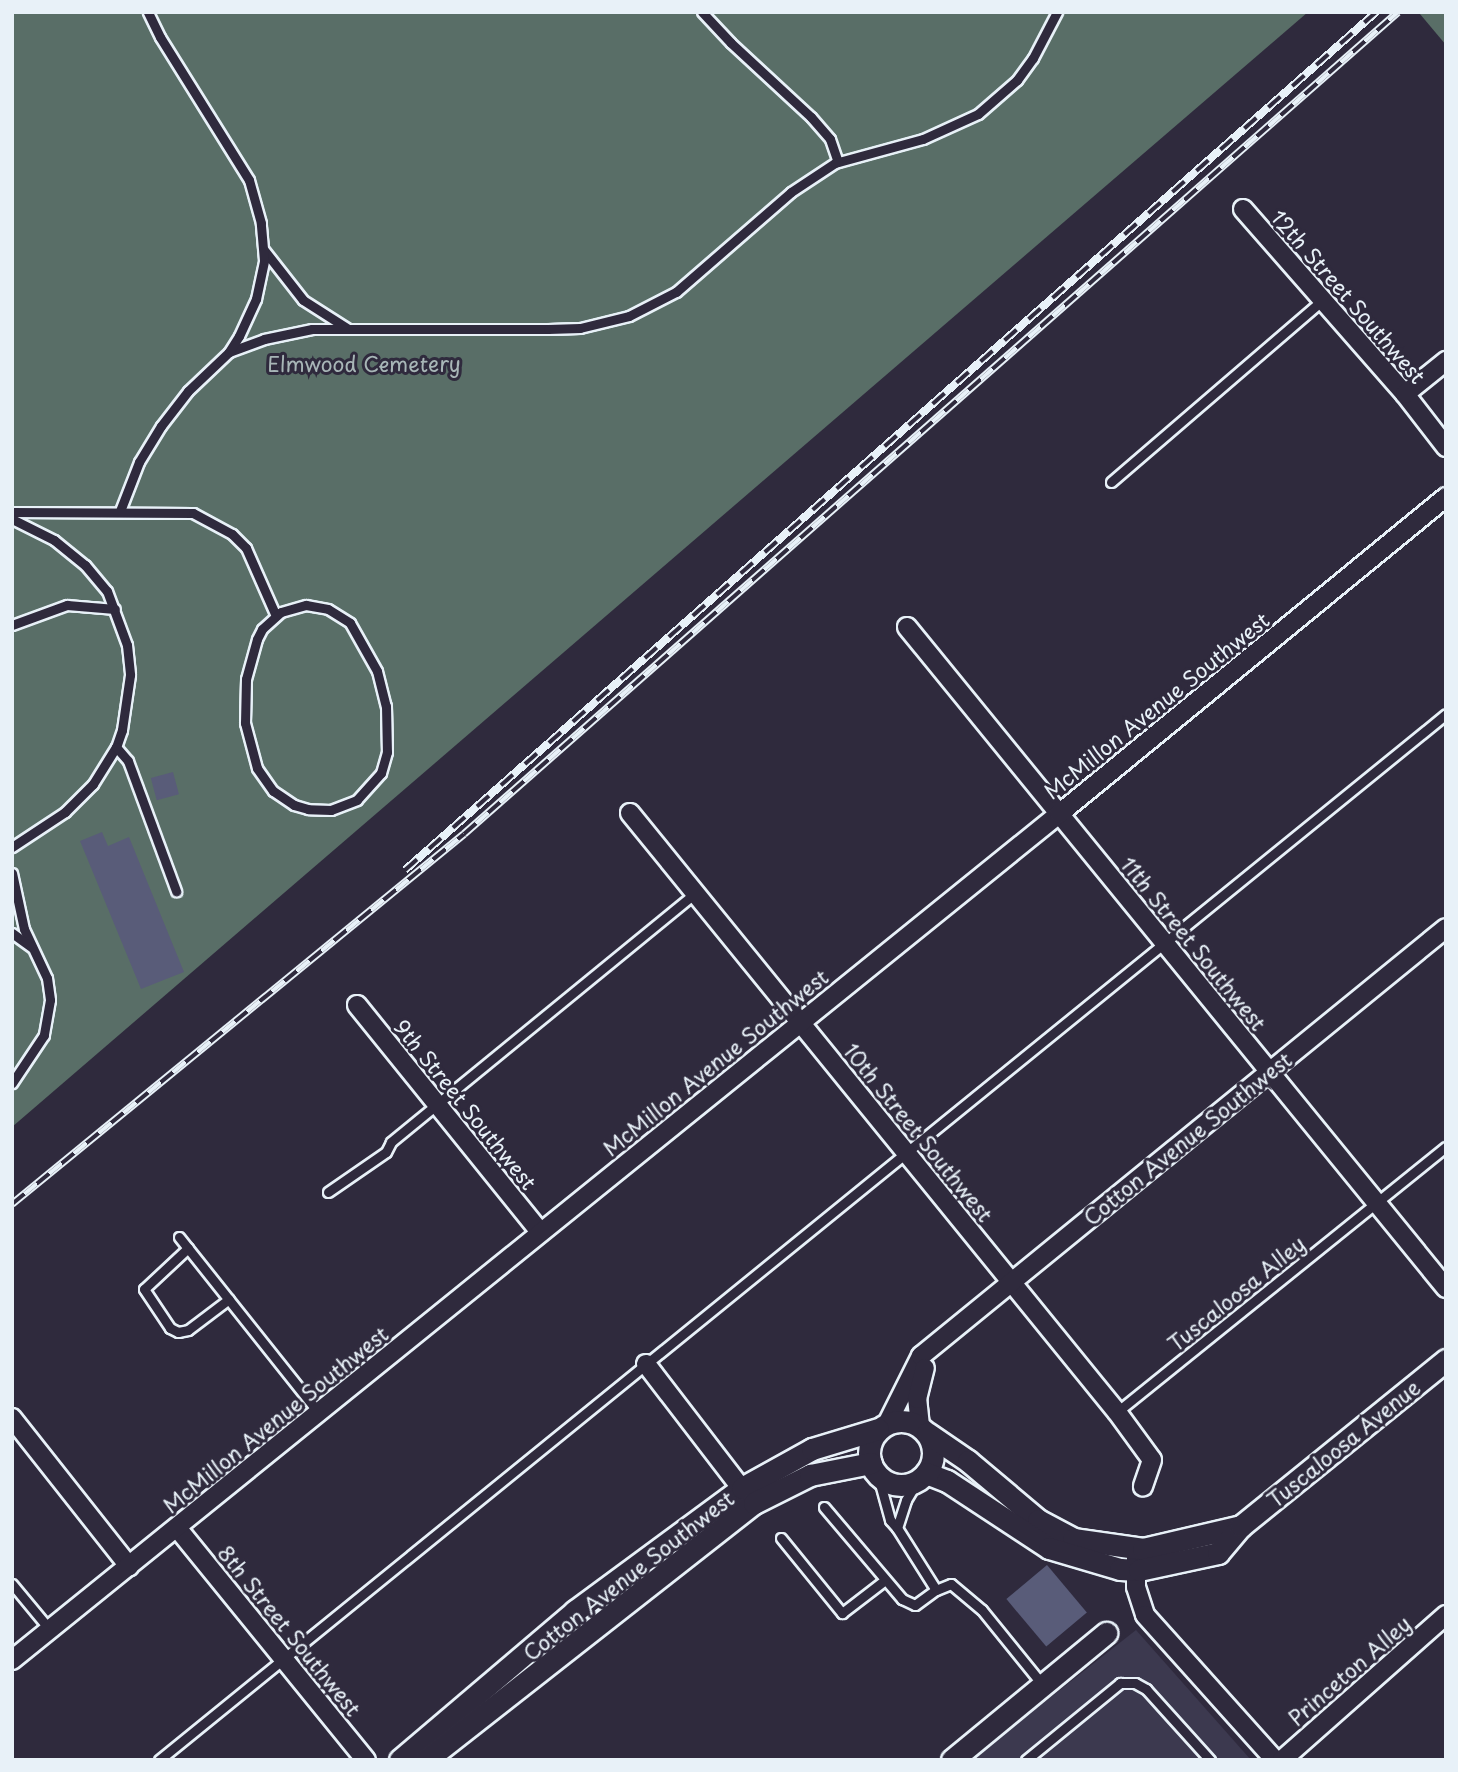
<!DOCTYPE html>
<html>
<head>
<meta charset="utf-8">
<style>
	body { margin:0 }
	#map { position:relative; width:1458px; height:1772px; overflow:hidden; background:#2f2a3d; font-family:"Playpen Sans",sans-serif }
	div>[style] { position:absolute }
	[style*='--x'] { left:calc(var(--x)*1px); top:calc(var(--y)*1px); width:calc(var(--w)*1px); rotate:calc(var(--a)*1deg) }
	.built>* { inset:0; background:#3c394f }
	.green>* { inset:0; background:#596e67 }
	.building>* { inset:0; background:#595c79; transform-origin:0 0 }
	.roads { filter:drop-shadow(2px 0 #e8f1f8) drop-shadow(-2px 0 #e8f1f8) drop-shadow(0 2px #e8f1f8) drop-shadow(0 -2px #e8f1f8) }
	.service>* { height:9px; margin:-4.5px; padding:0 4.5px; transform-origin:4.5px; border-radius:4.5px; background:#2f2a3d }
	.minor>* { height:18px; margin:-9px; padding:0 9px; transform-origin:9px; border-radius:9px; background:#2f2a3d }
	.tertiary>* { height:21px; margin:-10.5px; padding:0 10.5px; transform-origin:10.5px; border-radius:10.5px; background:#2f2a3d }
	.tertiary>.ring { margin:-10.5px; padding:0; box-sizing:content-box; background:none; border:21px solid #2f2a3d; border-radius:50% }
	.rail>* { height:8px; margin-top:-4px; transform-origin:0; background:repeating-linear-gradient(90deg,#2f2a3d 0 16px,#e8f1f8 0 32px); box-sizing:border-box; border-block:2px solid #e8f1f8 }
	span { translate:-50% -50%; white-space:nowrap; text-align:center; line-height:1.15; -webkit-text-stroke:6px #2f2a3d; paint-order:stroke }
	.street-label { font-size:21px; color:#e8f1f8 }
	.park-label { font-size:21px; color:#a8b6b7 }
	.frame { position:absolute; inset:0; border:14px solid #e8f1f8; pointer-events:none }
</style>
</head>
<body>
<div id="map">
	<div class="built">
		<div style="clip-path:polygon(1136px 1630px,1251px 1760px,971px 1760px)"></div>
	</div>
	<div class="green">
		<div style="clip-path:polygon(12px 12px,1308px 12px,12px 1127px)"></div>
		<div style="clip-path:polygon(1422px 12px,1446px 12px,1446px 45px,1420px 14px)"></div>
	</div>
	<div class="building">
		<div style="left:173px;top:772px;width:23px;height:23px;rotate:75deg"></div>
		<div style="clip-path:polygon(102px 832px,108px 846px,129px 837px,184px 972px,141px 989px,80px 841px)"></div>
		<div style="left:1047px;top:1565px;width:62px;height:53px;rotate:50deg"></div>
	</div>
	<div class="roads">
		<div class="service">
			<div style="--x:702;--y:12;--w:42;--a:46.9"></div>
			<div style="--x:731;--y:43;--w:109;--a:42.8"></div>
			<div style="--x:811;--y:117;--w:29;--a:49"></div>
			<div style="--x:830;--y:139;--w:24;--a:71"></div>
			<div style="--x:264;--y:250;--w:63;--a:52"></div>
			<div style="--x:303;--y:300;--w:52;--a:32.5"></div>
			<div style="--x:229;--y:352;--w:37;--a:-20"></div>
			<div style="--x:264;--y:339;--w:49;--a:-11.8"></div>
			<div style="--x:312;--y:329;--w:236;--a:0"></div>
			<div style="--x:548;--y:329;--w:32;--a:-2"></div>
			<div style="--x:580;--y:328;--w:50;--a:-13.8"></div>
			<div style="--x:629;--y:316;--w:53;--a:-27.1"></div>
			<div style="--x:676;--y:292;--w:152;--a:-41"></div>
			<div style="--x:791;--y:192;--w:53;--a:-33.4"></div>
			<div style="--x:835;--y:163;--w:91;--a:-15.3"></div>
			<div style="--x:923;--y:139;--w:60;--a:-24.4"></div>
			<div style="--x:978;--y:114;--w:52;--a:-41.1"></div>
			<div style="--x:1017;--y:80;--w:27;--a:-54"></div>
			<div style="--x:1033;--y:58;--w:52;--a:-62.4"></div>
			<div style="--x:1111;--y:482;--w:281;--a:-40.7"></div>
			<div style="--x:120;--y:511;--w:53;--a:-68.8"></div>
			<div style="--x:139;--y:462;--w:42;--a:-58.6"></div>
			<div style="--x:161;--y:426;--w:44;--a:-52.4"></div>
			<div style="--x:188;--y:391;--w:57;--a:-43.6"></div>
			<div style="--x:229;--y:352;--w:19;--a:-58"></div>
			<div style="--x:239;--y:336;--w:41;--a:-65.3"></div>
			<div style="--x:256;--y:299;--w:40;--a:-78"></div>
			<div style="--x:264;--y:260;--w:37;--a:-95"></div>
			<div style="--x:261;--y:223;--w:45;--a:-105.6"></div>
			<div style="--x:249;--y:180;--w:168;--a:-121.9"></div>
			<div style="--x:160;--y:37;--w:28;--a:-116"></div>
			<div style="--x:12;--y:512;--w:181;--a:0.3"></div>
			<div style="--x:193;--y:513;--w:44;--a:28.3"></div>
			<div style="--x:232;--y:534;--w:20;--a:45"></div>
			<div style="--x:246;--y:548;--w:74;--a:66.2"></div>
			<div style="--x:12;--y:519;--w:47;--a:26.6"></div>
			<div style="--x:54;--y:540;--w:40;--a:39"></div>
			<div style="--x:85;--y:565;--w:34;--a:50"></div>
			<div style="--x:107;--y:591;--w:58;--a:69.7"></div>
			<div style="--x:127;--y:645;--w:30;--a:84"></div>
			<div style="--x:130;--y:675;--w:56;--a:98.3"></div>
			<div style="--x:122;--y:730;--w:18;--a:109"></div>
			<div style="--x:116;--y:747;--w:44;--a:121.9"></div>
			<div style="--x:93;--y:784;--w:40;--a:135"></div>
			<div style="--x:65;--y:812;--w:64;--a:146.6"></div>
			<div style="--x:306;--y:605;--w:22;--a:10"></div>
			<div style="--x:328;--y:609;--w:26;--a:32"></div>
			<div style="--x:350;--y:623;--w:55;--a:60.6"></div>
			<div style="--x:377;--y:671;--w:36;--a:76"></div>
			<div style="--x:386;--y:706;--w:46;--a:88.8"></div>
			<div style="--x:387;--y:752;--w:22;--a:106"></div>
			<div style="--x:381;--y:773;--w:36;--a:132"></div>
			<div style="--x:357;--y:800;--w:28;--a:159"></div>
			<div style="--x:331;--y:810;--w:23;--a:-178"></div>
			<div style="--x:308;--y:809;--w:15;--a:-164"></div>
			<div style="--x:294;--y:805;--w:25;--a:-146"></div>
			<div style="--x:273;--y:791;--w:28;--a:-125"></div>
			<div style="--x:257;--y:768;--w:47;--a:-104.9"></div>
			<div style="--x:245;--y:723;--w:44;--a:-88.7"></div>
			<div style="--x:246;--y:679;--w:41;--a:-74.6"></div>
			<div style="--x:257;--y:639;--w:11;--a:-63"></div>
			<div style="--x:262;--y:629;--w:25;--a:-42"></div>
			<div style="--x:281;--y:612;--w:26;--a:-16"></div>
			<div style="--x:12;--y:625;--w:59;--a:-20"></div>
			<div style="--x:67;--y:605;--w:48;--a:4.8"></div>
			<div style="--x:116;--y:747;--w:18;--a:49"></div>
			<div style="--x:128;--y:761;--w:139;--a:69.7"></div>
			<div style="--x:12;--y:873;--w:57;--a:77.9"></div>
			<div style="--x:24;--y:929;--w:54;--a:64.9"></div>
			<div style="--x:47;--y:978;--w:22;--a:82"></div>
			<div style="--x:50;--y:1000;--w:36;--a:100"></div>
			<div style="--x:44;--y:1035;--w:58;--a:123.7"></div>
			<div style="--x:12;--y:933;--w:24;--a:36"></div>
			<div style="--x:328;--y:1192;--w:70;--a:-34.6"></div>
			<div style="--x:386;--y:1152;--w:11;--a:-63"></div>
			<div style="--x:391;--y:1142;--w:392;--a:-39.3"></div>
			<div style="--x:179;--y:1237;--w:225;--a:51.5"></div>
			<div style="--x:188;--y:1248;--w:60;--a:137"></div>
			<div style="--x:144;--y:1289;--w:47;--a:56.3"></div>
			<div style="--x:170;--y:1328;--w:9;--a:27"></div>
			<div style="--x:178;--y:1332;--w:10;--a:-11"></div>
			<div style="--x:188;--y:1330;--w:51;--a:-37.1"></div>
			<div style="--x:1117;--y:1412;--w:422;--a:-38.9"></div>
			<div style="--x:878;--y:1476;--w:46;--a:74.7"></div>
			<div style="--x:890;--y:1520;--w:11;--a:49"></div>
			<div style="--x:897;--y:1528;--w:29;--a:-72"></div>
			<div style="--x:906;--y:1500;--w:23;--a:-59"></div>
			<div style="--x:824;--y:1507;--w:121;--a:49.7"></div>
			<div style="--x:902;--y:1599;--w:14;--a:25"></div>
			<div style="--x:915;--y:1605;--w:26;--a:-36"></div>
			<div style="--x:897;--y:1528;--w:73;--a:57.8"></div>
			<div style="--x:936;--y:1590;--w:16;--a:-22"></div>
			<div style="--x:951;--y:1584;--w:40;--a:40"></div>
			<div style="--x:982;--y:1610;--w:95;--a:51"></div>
			<div style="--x:781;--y:1538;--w:97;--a:50.9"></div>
			<div style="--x:842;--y:1613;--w:54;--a:-37.5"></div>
			<div style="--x:12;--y:1584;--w:60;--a:50.4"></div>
			<div style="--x:159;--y:1760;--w:1658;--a:-39.1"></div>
			<div style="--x:1026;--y:1760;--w:122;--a:-39.3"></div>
			<div style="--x:1120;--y:1683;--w:15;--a:0"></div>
			<div style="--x:1135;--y:1683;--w:13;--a:29"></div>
			<div style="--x:1146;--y:1689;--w:96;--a:48"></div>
		</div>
		<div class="minor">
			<div style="--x:1243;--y:209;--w:246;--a:48.8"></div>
			<div style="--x:1405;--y:394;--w:67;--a:52.3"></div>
			<div style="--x:1405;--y:394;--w:53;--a:-38.8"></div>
			<div style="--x:907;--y:627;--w:853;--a:50.81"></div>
			<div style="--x:630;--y:813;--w:772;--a:50.89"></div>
			<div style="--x:1117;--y:1412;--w:59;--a:53.9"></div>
			<div style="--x:1152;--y:1460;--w:28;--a:109"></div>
			<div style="--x:357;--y:1005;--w:292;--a:51.1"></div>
			<div style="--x:646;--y:1364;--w:168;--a:52.5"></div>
			<div style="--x:12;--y:1418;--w:189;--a:51.7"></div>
			<div style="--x:888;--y:1422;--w:74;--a:-63.4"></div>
			<div style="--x:921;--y:1356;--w:677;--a:-39.19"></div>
			<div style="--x:920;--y:1426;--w:27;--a:-96"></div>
			<div style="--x:917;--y:1399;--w:32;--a:-76"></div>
			<div style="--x:178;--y:1529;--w:298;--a:50.9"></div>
			<div style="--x:1136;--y:1556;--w:31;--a:90"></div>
			<div style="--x:1136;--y:1587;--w:29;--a:72"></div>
			<div style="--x:1145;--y:1615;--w:195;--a:48.1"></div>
			<div style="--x:12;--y:1660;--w:1346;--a:-38.94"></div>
			<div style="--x:1059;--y:814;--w:500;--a:-39.32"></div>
			<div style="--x:1282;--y:1760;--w:219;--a:-41.5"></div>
		</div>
		<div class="tertiary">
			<div class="ring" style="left:869px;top:1421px;width:43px;height:43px"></div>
			<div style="--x:927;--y:1433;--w:50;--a:34.3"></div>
			<div style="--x:968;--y:1461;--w:92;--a:40.1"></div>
			<div style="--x:1038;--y:1520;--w:40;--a:28"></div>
			<div style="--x:1073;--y:1539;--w:71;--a:8.1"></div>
			<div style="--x:1143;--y:1549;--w:101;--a:-13.2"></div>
			<div style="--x:926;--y:1473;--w:22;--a:21"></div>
			<div style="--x:947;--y:1481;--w:122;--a:33.3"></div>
			<div style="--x:1049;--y:1548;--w:74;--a:16.5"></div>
			<div style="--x:1120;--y:1569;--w:19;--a:3"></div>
			<div style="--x:1139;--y:1570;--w:81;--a:-12.1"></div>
			<div style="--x:1218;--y:1553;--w:35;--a:-50"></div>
			<div style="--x:1241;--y:1526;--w:264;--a:-39"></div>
			<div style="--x:400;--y:1760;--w:230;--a:-40.4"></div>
			<div style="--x:575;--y:1611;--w:207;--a:-36.4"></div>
			<div style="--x:742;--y:1488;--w:80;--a:-29.1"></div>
			<div style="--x:812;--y:1449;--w:69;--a:-16.9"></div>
			<div style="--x:426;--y:1760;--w:417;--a:-38.1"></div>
			<div style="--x:754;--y:1503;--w:63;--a:-26.6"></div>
			<div style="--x:810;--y:1475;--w:62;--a:-11.1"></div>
			<div style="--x:952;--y:1760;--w:200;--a:-39.5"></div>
		</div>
	</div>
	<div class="rail">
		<div style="--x:405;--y:870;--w:1296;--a:-41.46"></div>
		<div style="--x:12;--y:1204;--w:584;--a:-39.3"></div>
		<div style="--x:464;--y:834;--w:1244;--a:-41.35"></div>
	</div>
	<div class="street-label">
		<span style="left:1349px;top:296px;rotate:49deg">12th Street Southwest</span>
		<span style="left:1156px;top:705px;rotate:-39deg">McMillon Avenue Southwest</span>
		<span style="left:1194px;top:943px;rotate:51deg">11th Street Southwest</span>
		<span style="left:715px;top:1062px;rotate:-39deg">McMillon Avenue Southwest</span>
		<span style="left:466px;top:1104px;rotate:51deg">9th Street Southwest</span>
		<span style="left:919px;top:1132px;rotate:51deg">10th Street Southwest</span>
		<span style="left:1187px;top:1138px;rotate:-39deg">Cotton Avenue Southwest</span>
		<span style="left:1236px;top:1293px;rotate:-39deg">Tuscaloosa Alley</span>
		<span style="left:275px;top:1419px;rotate:-39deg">McMillon Avenue Southwest</span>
		<span style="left:1343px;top:1443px;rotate:-39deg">Tuscaloosa Avenue</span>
		<span style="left:628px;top:1575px;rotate:-38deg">Cotton Avenue Southwest</span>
		<span style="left:290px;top:1630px;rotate:51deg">8th Street Southwest</span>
		<span style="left:1349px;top:1670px;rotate:-41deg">Princeton Alley</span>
	</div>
	<div class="park-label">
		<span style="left:364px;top:363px">Elmwood Cemetery</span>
	</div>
	<div class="frame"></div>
</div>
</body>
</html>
